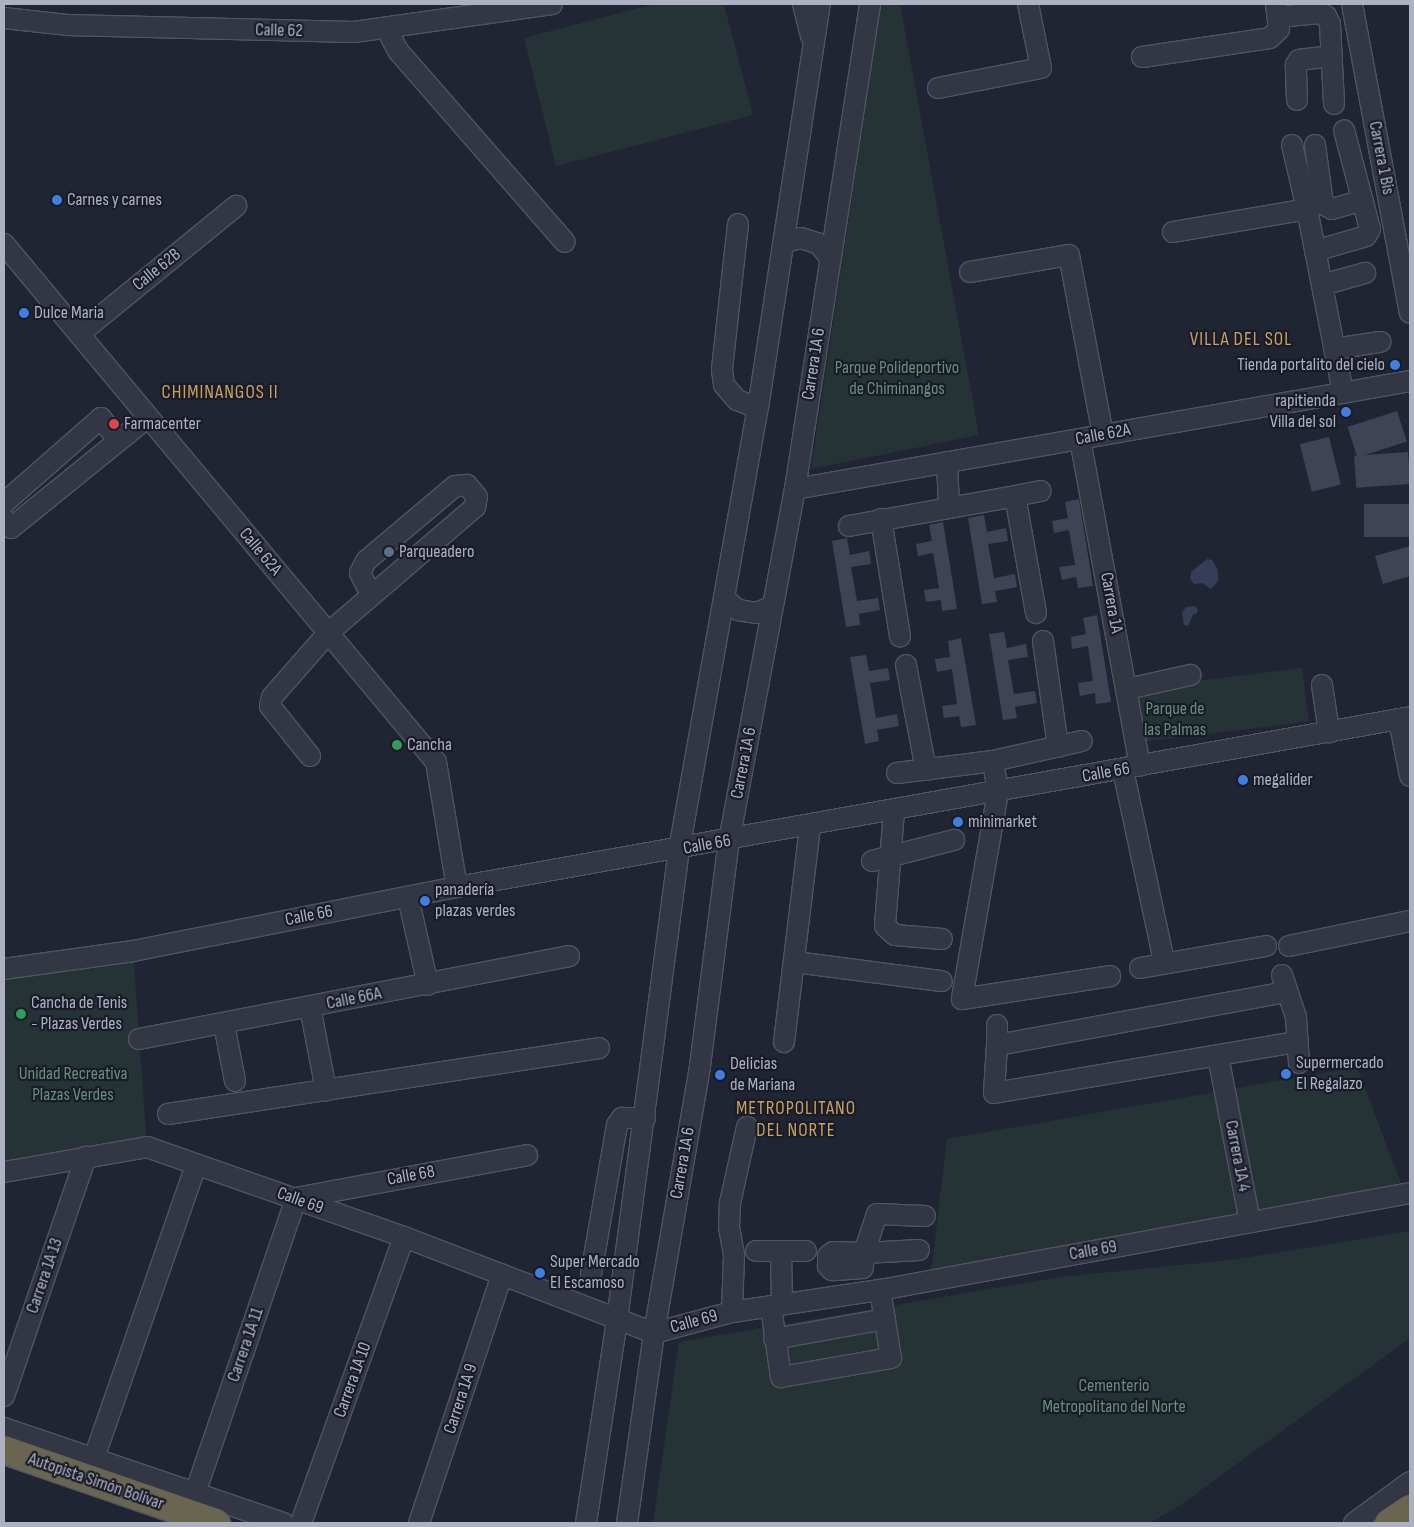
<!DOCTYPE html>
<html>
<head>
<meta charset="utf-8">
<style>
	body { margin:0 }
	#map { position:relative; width:1414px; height:1527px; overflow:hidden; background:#202533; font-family:"Sofia Sans Condensed",sans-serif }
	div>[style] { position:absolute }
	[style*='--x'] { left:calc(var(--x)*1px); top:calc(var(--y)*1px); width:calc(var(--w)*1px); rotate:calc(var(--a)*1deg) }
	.green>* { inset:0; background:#253337; transform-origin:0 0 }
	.water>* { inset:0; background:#353d59 }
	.building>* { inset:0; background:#3e4456; transform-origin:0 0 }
	.roads { filter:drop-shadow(1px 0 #515462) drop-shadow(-1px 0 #515462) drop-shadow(0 1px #515462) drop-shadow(0 -1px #515462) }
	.minor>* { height:20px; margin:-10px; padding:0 10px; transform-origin:10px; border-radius:10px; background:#333744 }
	.highway>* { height:28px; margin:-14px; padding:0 14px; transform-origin:14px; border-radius:14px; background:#696551 }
	.dots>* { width:14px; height:14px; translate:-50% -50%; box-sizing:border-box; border:2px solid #191c28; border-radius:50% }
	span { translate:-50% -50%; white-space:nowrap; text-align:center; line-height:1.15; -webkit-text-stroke:4.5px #191c28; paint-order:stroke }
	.street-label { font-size:18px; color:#adb1c1 }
	.poi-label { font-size:18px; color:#adb1c1 }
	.left { translate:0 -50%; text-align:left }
	.right { translate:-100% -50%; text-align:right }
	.park-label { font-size:18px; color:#678f78 }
	.neighbourhood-label { font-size:19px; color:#c9a260; letter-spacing:1px }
	.frame { position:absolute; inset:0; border:5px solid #adb1c1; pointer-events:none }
</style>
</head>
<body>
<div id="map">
	<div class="green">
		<div style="clip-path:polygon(654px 4px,724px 4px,753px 115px,556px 166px,524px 38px)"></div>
		<div style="clip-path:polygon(881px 4px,900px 4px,979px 435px,811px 469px)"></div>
		<div style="left:1302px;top:668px;width:54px;height:168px;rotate:83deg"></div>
		<div style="clip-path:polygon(133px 951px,147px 1147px,4px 1172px,4px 969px)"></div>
		<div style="clip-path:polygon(1357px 1067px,1405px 1194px,930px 1281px,947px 1139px)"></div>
		<div style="clip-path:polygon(1410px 1231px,1410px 1338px,1179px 1506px,1149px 1523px,653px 1523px,679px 1342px,1061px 1277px,1231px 1260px)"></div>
	</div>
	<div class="water">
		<div style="clip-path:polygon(1207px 559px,1212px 560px,1217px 568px,1219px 580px,1211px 589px,1202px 583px,1194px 584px,1190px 579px,1191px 572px)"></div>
		<div style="clip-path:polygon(1194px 606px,1198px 609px,1197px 613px,1193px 615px,1188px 626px,1184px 625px,1182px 613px,1186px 607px)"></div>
	</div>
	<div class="building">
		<div style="left:1397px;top:411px;width:32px;height:52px;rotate:72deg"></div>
		<div style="left:1329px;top:437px;width:49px;height:30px;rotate:76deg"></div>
		<div style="left:1408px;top:452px;width:32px;height:54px;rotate:86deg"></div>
		<div style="clip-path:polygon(1079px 499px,1093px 586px,1078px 588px,1076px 577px,1062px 580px,1059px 567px,1075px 565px,1069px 530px,1054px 533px,1052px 521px,1068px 518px,1065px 502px)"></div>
		<div style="left:1410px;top:504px;width:33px;height:46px;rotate:90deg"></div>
		<div style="clip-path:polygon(984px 515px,987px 532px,1006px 528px,1008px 541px,988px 544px,994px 578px,1015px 574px,1017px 587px,995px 591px,997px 602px,982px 604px,968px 518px)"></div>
		<div style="clip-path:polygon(943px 522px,957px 609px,942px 611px,941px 600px,926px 602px,924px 590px,939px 588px,933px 553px,918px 556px,916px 544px,932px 541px,929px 525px)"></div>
		<div style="clip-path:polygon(847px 538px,850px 555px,869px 551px,871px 564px,851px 567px,857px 601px,878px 598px,880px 610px,859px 614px,860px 625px,846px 627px,832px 541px)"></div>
		<div style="clip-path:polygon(1410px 546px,1410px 576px,1383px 584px,1375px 556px)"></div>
		<div style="clip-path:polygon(1097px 615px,1111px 702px,1096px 704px,1095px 693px,1080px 696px,1078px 683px,1093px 681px,1088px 646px,1072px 649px,1071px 637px,1086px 634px,1083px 618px)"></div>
		<div style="clip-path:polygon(1004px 632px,1007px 648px,1026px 644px,1028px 657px,1008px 660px,1014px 694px,1035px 691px,1037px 703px,1015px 707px,1017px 718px,1003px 720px,989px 634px)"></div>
		<div style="clip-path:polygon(961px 638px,976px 725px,961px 727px,959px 716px,944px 718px,942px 706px,957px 704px,952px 669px,937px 672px,935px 659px,950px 657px,948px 641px)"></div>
		<div style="clip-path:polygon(866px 655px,869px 671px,888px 668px,890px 680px,870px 683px,876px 718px,897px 714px,899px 726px,877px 730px,879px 741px,865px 744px,850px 657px)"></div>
	</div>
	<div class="roads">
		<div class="minor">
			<div style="--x:803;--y:4;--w:33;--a:76"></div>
			<div style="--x:1352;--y:4;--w:314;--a:79.4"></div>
			<div style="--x:1278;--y:17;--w:42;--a:-5.4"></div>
			<div style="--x:1320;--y:13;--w:7;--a:27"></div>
			<div style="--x:1326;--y:16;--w:9;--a:63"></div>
			<div style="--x:1330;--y:24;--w:80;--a:87.1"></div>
			<div style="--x:4;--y:18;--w:63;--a:6.3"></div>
			<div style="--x:67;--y:25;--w:287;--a:1.4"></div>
			<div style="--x:354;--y:32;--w:200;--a:-8"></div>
			<div style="--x:386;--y:28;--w:27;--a:62"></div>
			<div style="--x:399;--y:52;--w:252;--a:48.9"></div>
			<div style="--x:1142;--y:57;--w:129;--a:-8.4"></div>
			<div style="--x:1270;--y:38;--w:13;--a:-45"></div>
			<div style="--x:1279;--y:29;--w:25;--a:-97"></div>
			<div style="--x:938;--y:88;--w:105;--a:-11"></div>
			<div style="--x:1041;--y:68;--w:65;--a:-101.5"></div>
			<div style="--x:1297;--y:100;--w:35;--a:-92"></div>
			<div style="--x:1296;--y:65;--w:6;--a:-59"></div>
			<div style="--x:1299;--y:60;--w:33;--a:-7"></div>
			<div style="--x:1292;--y:145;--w:66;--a:76.8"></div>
			<div style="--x:1315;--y:145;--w:60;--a:82.3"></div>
			<div style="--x:1323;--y:204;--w:10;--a:29"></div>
			<div style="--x:1332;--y:209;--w:32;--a:-16"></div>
			<div style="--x:738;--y:224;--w:147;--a:96.3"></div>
			<div style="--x:722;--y:370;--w:15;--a:82"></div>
			<div style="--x:724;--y:385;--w:20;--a:49"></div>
			<div style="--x:737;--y:400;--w:22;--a:21"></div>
			<div style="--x:1173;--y:232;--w:136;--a:-9.7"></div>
			<div style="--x:1307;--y:209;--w:187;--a:78.9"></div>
			<div style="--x:784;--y:242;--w:17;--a:-13"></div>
			<div style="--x:801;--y:238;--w:19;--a:18"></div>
			<div style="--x:819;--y:244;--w:18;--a:52"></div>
			<div style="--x:4;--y:244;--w:674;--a:50.17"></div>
			<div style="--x:436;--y:762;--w:127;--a:80.5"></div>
			<div style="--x:1315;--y:251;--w:53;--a:-16.4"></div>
			<div style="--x:1366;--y:236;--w:8;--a:-60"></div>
			<div style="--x:1370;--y:229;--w:102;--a:-104.7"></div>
			<div style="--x:970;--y:272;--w:100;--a:-9.7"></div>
			<div style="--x:1069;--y:255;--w:183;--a:79.3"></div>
			<div style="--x:1322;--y:285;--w:45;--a:-15.6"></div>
			<div style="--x:79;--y:334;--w:203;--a:-39.2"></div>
			<div style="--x:1334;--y:349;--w:47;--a:-8.7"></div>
			<div style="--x:1080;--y:439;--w:332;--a:79.6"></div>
			<div style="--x:947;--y:462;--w:44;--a:87.4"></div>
			<div style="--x:795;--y:489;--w:624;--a:-9.96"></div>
			<div style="--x:1015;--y:496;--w:26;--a:-11"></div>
			<div style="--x:4;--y:503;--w:129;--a:-41.2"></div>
			<div style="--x:101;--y:418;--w:28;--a:52"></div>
			<div style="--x:4;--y:519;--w:11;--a:52"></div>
			<div style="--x:11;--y:528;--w:176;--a:-39"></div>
			<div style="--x:881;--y:519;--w:119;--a:80.8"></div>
			<div style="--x:849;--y:526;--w:169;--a:-10.2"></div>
			<div style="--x:1015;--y:496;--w:119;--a:79.8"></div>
			<div style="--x:724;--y:598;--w:18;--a:41"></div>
			<div style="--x:738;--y:610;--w:18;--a:9"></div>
			<div style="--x:756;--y:613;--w:18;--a:-22"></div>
			<div style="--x:1043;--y:641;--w:107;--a:81.9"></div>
			<div style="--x:906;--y:665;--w:107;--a:79.2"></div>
			<div style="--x:1322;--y:685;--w:48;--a:81.5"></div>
			<div style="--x:1127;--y:689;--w:65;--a:-12.5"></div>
			<div style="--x:1399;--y:720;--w:57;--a:78.9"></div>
			<div style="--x:310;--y:756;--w:64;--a:-128.7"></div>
			<div style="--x:270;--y:706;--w:9;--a:-77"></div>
			<div style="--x:272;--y:697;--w:85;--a:-48.8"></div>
			<div style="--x:328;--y:633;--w:194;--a:-40.6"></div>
			<div style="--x:475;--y:507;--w:10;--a:-79"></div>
			<div style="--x:477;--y:497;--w:16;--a:-130"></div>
			<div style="--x:467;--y:485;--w:12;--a:175"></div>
			<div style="--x:455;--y:486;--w:116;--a:139.9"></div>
			<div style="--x:366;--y:561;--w:13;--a:117"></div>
			<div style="--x:360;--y:573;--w:25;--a:63"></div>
			<div style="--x:993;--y:761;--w:31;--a:81"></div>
			<div style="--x:998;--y:792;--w:210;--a:99.9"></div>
			<div style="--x:962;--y:999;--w:150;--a:-8.8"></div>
			<div style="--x:1123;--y:770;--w:196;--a:77.9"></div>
			<div style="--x:897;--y:773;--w:97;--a:-7.1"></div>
			<div style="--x:993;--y:761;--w:91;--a:-12.7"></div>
			<div style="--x:894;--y:811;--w:115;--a:94.5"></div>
			<div style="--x:885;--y:926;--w:13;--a:42"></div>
			<div style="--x:895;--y:935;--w:47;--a:4.9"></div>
			<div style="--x:872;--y:861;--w:85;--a:-14.4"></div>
			<div style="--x:408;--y:897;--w:90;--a:77.2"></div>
			<div style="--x:1289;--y:946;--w:124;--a:-11.7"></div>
			<div style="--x:795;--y:962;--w:148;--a:7.4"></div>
			<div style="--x:1140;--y:968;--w:128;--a:-9.9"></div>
			<div style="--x:4;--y:969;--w:130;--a:-7.9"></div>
			<div style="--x:133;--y:951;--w:330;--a:-11.2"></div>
			<div style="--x:457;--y:887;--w:968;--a:-10.11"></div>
			<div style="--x:1282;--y:975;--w:44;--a:71.6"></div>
			<div style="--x:1296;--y:1017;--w:46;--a:86.3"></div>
			<div style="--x:1286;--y:992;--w:294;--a:169.6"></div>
			<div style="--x:997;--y:1045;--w:48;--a:93.6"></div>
			<div style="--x:994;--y:1093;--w:307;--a:-9.6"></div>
			<div style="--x:310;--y:1007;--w:85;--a:79.1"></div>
			<div style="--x:224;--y:1024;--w:58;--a:79.1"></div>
			<div style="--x:139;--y:1039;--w:438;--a:-10.9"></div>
			<div style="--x:784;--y:1042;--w:218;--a:-83.1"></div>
			<div style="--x:997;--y:1045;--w:20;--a:-90"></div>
			<div style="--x:1218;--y:1056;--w:169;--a:79.1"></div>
			<div style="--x:168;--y:1114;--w:436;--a:-8.7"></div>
			<div style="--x:4;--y:1172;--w:145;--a:-9.9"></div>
			<div style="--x:147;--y:1147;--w:272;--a:19.3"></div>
			<div style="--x:404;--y:1237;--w:268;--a:21"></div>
			<div style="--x:654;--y:1333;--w:81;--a:-15.1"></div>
			<div style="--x:732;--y:1312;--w:150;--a:-8.5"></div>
			<div style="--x:880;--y:1290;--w:539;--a:-10.37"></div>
			<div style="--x:756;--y:1251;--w:50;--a:0"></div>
			<div style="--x:781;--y:1253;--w:52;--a:88.9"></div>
			<div style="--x:863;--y:1266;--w:13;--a:-86"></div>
			<div style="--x:864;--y:1253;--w:55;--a:-3.1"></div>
			<div style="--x:863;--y:1268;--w:31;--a:176"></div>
			<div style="--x:832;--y:1270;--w:6;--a:-135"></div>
			<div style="--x:828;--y:1266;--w:10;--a:-90"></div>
			<div style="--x:828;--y:1256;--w:6;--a:-39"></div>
			<div style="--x:833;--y:1252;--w:31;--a:2"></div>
			<div style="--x:864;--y:1253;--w:41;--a:-71.6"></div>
			<div style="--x:877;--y:1214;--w:48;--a:2.4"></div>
			<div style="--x:591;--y:1274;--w:151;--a:-80.1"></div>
			<div style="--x:617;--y:1125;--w:9;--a:-54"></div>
			<div style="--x:622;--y:1118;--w:23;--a:0"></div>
			<div style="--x:771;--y:1307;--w:71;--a:81.9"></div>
			<div style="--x:781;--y:1377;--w:112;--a:-9.8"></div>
			<div style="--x:891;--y:1358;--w:69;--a:-99.2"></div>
			<div style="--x:732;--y:1312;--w:57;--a:-88"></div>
			<div style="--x:734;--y:1255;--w:28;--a:-100"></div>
			<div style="--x:729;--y:1227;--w:24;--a:-88"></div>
			<div style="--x:730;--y:1203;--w:78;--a:-77.4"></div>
			<div style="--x:774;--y:1339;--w:113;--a:-10.2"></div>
			<div style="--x:4;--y:1396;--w:253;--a:-71.1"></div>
			<div style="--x:4;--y:1428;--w:295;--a:18.8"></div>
			<div style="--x:94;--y:1458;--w:310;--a:-70.8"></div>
			<div style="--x:188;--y:1514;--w:334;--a:-71.1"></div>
			<div style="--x:296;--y:1198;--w:235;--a:-10.5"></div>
			<div style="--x:301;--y:1523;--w:304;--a:-70.2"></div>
			<div style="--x:419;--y:1523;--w:262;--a:-71.5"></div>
			<div style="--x:586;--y:1523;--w:205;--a:-81.3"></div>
			<div style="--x:617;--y:1320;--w:474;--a:-82.5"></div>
			<div style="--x:679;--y:850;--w:449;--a:-79.9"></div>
			<div style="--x:758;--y:408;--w:409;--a:-81.3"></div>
			<div style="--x:627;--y:1523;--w:192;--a:-81.9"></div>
			<div style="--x:654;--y:1333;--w:271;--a:-80.2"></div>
			<div style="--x:700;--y:1066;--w:227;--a:-82.7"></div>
			<div style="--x:729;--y:841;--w:358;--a:-79.4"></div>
			<div style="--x:795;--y:489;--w:491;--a:-81.2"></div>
			<div style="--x:1354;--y:1523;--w:69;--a:-36.2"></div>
		</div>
		<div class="highway">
			<div style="--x:4;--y:1450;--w:224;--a:19"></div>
			<div style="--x:1389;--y:1523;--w:25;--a:-34"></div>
		</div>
	</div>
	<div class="dots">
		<div style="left:57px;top:200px;background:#3f7fe0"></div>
		<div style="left:24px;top:313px;background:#3f7fe0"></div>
		<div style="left:1395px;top:365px;background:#3f7fe0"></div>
		<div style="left:1346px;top:412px;background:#3f7fe0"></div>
		<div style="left:114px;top:424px;background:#e0444e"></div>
		<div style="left:389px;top:552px;background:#5c6f8a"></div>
		<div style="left:397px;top:745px;background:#2e9e5b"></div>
		<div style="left:1243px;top:780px;background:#3f7fe0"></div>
		<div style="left:958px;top:822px;background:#3f7fe0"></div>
		<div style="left:425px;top:901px;background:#3f7fe0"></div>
		<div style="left:21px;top:1014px;background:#2e9e5b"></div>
		<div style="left:1286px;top:1074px;background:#3f7fe0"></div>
		<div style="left:720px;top:1075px;background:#3f7fe0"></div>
		<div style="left:540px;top:1273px;background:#3f7fe0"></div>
	</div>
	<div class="street-label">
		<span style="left:279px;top:31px;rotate:1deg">Calle 62</span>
		<span style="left:1381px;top:158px;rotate:79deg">Carrera 1 Bis</span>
		<span style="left:157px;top:270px;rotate:-39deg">Calle 62B</span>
		<span style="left:814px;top:364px;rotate:-81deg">Carrera 1A 6</span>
		<span style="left:1103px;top:435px;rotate:-10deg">Calle 62A</span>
		<span style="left:260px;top:552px;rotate:50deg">Calle 62A</span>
		<span style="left:1111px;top:603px;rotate:80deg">Carrera 1A</span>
		<span style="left:744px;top:763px;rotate:-79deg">Carrera 1A 6</span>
		<span style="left:1106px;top:773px;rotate:-10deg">Calle 66</span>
		<span style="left:707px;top:845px;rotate:-10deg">Calle 66</span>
		<span style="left:309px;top:916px;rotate:-11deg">Calle 66</span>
		<span style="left:354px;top:999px;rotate:-11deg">Calle 66A</span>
		<span style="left:1237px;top:1156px;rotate:79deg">Carrera 1A 4</span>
		<span style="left:683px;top:1163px;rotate:-80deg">Carrera 1A 6</span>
		<span style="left:411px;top:1176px;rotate:-10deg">Calle 68</span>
		<span style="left:300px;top:1201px;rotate:20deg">Calle 69</span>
		<span style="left:1093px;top:1251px;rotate:-10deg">Calle 69</span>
		<span style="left:45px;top:1276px;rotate:-71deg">Carrera 1A 13</span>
		<span style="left:694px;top:1322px;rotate:-15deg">Calle 69</span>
		<span style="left:246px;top:1345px;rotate:-71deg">Carrera 1A 11</span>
		<span style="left:353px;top:1380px;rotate:-70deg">Carrera 1A 10</span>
		<span style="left:461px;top:1399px;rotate:-72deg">Carrera 1A 9</span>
		<span style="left:96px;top:1482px;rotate:19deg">Autopista Simón Bolívar</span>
	</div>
	<div class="poi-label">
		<span class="left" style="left:67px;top:200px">Carnes y carnes</span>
		<span class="left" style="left:34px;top:313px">Dulce Maria</span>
		<span class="right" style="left:1385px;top:365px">Tienda portalito del cielo</span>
		<span class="right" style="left:1336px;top:412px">rapitienda<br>Villa del sol</span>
		<span class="left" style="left:124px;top:424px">Farmacenter</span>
		<span class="left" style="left:399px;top:552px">Parqueadero</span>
		<span class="left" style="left:407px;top:745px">Cancha</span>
		<span class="left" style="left:1253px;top:780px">megalider</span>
		<span class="left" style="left:968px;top:822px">minimarket</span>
		<span class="left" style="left:435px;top:901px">panadería<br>plazas verdes</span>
		<span class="left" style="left:31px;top:1014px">Cancha de Tenis<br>- Plazas Verdes</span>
		<span class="left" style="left:1296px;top:1074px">Supermercado<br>El Regalazo</span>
		<span class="left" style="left:730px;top:1075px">Delicias<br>de Mariana</span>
		<span class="left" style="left:550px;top:1273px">Super Mercado<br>El Escamoso</span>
	</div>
	<div class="park-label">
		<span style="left:897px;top:379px">Parque Polideportivo<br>de Chiminangos</span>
		<span style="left:1175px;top:720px">Parque de<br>las Palmas</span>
		<span style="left:73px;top:1085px">Unidad Recreativa<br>Plazas Verdes</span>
		<span style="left:1114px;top:1397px">Cementerio<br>Metropolitano del Norte</span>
	</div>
	<div class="neighbourhood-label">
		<span style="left:1241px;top:340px">VILLA DEL SOL</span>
		<span style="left:220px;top:393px">CHIMINANGOS II</span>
		<span style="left:796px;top:1120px">METROPOLITANO<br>DEL NORTE</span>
	</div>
	<div class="frame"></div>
</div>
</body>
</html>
